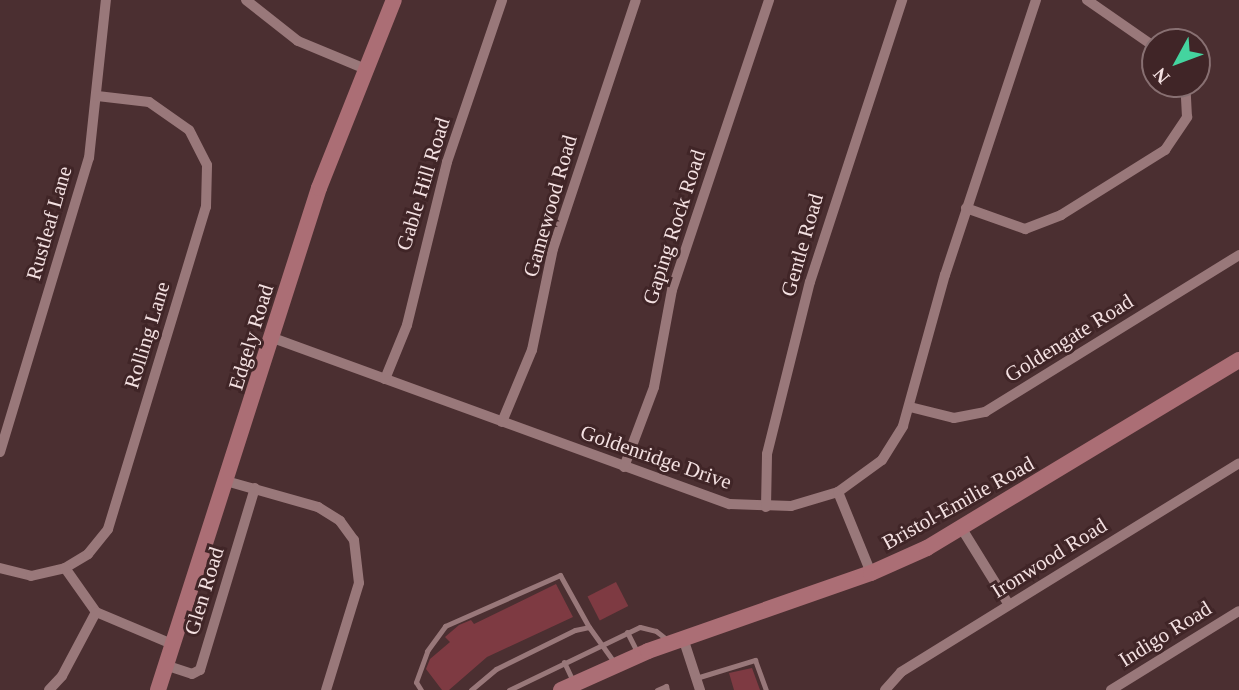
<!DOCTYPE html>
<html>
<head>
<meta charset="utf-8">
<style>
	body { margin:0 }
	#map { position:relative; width:1239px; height:690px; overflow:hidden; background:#4b2f31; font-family:"Times New Roman",serif }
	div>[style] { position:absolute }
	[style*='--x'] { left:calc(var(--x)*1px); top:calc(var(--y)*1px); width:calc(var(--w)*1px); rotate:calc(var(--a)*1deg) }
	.building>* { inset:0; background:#7e3a42; transform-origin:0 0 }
	.lane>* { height:5px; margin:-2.5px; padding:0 2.5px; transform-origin:2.5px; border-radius:2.5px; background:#99787a }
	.street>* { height:10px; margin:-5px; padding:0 5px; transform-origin:5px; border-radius:5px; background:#99787a }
	.secondary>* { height:16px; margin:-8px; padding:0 8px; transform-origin:8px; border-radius:8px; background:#ab6e75 }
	span { translate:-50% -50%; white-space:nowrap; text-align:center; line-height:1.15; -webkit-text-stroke:6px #402527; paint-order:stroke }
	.street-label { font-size:21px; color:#f4e1e2 }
	.north { position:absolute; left:1141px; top:28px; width:70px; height:70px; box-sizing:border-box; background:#402527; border:2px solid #887072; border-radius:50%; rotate:229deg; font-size:19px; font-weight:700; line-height:28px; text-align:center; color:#f4e1e2 }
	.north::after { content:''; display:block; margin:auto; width:24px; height:32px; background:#44d49f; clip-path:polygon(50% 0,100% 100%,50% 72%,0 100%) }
</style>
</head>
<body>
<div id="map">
	<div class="building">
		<div style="left:616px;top:582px;width:27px;height:32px;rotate:63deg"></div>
		<div style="clip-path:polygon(556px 584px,573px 617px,487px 657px,449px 690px,442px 690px,426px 669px,430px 659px,450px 642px,445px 637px,459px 625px,471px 620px,474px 624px)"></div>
		<div style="clip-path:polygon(752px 668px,760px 690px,734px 690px,729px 673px)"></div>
	</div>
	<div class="lane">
		<div style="--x:627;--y:632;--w:22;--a:63"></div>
		<div style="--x:564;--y:662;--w:21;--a:65"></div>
		<div style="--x:696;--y:678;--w:62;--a:-17"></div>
		<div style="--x:755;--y:660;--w:32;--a:70"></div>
		<div style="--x:421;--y:690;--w:9;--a:-122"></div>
		<div style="--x:416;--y:682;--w:33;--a:-70"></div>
		<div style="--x:427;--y:651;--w:31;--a:-54"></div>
		<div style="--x:445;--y:626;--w:126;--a:-23.9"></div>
		<div style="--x:560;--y:575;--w:60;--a:60.9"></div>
		<div style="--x:471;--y:690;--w:33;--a:-40"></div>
		<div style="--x:496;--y:669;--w:88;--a:-26.3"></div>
		<div style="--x:575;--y:630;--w:14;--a:-12"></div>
		<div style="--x:589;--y:627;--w:43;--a:54.5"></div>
		<div style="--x:509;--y:690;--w:145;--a:-25.7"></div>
		<div style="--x:640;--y:627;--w:16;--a:14"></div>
		<div style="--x:656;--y:631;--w:16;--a:38"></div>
		<div style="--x:657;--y:690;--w:10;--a:-24"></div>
		<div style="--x:666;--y:686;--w:4;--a:76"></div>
	</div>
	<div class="street">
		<div style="--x:246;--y:0;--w:66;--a:38.3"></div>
		<div style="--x:298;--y:41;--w:76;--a:22.5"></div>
		<div style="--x:1087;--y:0;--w:83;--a:34.7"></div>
		<div style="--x:966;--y:208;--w:63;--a:19.6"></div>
		<div style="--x:1025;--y:229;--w:39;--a:-21"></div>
		<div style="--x:1061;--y:215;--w:123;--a:-32"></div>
		<div style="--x:1165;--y:150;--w:40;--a:-56"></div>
		<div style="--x:1187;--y:117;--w:33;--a:-93"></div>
		<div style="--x:273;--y:338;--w:486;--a:20"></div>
		<div style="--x:730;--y:504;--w:61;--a:1.9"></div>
		<div style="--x:791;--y:506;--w:49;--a:-16.6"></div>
		<div style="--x:838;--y:492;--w:54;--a:-36"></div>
		<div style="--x:882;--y:460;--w:40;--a:-58"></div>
		<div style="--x:903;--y:426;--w:157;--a:-74.5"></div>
		<div style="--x:945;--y:275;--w:290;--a:-71.7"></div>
		<div style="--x:385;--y:379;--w:58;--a:-67.8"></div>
		<div style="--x:407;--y:325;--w:168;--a:-76.2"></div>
		<div style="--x:447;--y:162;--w:171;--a:-71.2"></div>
		<div style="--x:910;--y:407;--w:45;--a:14"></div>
		<div style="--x:954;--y:418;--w:32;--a:-11"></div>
		<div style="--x:985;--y:412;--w:299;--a:-31.7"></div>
		<div style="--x:502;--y:422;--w:78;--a:-67.4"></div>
		<div style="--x:532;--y:350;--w:103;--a:-78.3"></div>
		<div style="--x:553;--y:249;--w:262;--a:-71.6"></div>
		<div style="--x:0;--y:452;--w:307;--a:-73.2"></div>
		<div style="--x:89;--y:158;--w:159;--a:-83.9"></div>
		<div style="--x:624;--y:467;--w:85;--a:-69.4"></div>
		<div style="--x:654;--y:387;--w:99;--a:-79.5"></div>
		<div style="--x:672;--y:290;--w:306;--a:-71.5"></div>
		<div style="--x:226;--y:481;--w:96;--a:15.8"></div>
		<div style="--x:318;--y:507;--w:26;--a:32"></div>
		<div style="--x:340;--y:521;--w:24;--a:54"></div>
		<div style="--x:354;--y:540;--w:43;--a:83.4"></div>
		<div style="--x:359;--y:583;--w:112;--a:107.1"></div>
		<div style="--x:838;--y:492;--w:87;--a:67.8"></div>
		<div style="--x:766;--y:507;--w:53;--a:-88.9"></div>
		<div style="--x:767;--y:454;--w:177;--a:-76"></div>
		<div style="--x:810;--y:282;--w:297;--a:-71.9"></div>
		<div style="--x:962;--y:529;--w:89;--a:58.3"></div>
		<div style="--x:0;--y:568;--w:32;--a:14"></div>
		<div style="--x:31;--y:576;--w:35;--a:-13"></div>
		<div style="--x:65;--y:568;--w:27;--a:-31"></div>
		<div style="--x:88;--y:554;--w:32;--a:-51"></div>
		<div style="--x:108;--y:529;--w:337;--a:-73.1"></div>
		<div style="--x:206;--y:207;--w:42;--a:-88.6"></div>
		<div style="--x:207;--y:165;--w:39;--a:-117"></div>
		<div style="--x:189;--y:130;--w:49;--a:-145"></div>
		<div style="--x:149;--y:102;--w:52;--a:-173.4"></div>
		<div style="--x:65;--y:568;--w:54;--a:54.8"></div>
		<div style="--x:96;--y:612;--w:82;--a:22.8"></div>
		<div style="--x:683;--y:638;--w:55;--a:71.9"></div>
		<div style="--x:165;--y:665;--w:28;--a:18"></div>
		<div style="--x:192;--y:674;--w:9;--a:-27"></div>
		<div style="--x:200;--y:670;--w:190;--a:-73.2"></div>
		<div style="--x:49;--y:690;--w:19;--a:-47"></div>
		<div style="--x:62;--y:676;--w:72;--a:-62"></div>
		<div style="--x:885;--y:690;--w:24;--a:-48"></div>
		<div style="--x:901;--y:672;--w:397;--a:-31.7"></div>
		<div style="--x:1111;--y:690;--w:150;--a:-31.7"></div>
	</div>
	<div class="secondary">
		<div style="--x:158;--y:690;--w:527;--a:-72.22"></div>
		<div style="--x:319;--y:188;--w:202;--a:-68.3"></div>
		<div style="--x:561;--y:690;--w:95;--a:-24.1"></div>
		<div style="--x:648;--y:651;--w:236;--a:-19.3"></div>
		<div style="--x:871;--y:573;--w:61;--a:-24.1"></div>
		<div style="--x:927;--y:548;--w:364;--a:-31.1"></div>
	</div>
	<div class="street-label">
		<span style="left:423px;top:184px;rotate:-73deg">Gable Hill Road</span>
		<span style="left:550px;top:206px;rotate:-74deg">Gamewood Road</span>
		<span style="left:49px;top:223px;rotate:-74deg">Rustleaf Lane</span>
		<span style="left:674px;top:227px;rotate:-72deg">Gaping Rock Road</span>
		<span style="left:802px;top:245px;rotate:-74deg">Gentle Road</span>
		<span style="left:147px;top:335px;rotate:-73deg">Rolling Lane</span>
		<span style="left:251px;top:337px;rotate:-73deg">Edgely Road</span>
		<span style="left:1069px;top:338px;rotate:-32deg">Goldengate Road</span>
		<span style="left:656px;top:457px;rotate:19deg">Goldenridge Drive</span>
		<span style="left:958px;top:503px;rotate:-29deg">Bristol-Emilie Road</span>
		<span style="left:1049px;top:558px;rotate:-32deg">Ironwood Road</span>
		<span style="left:204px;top:591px;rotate:-73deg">Glen Road</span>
		<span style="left:1165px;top:634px;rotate:-32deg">Indigo Road</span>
	</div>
	<div class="north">N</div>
</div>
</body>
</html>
